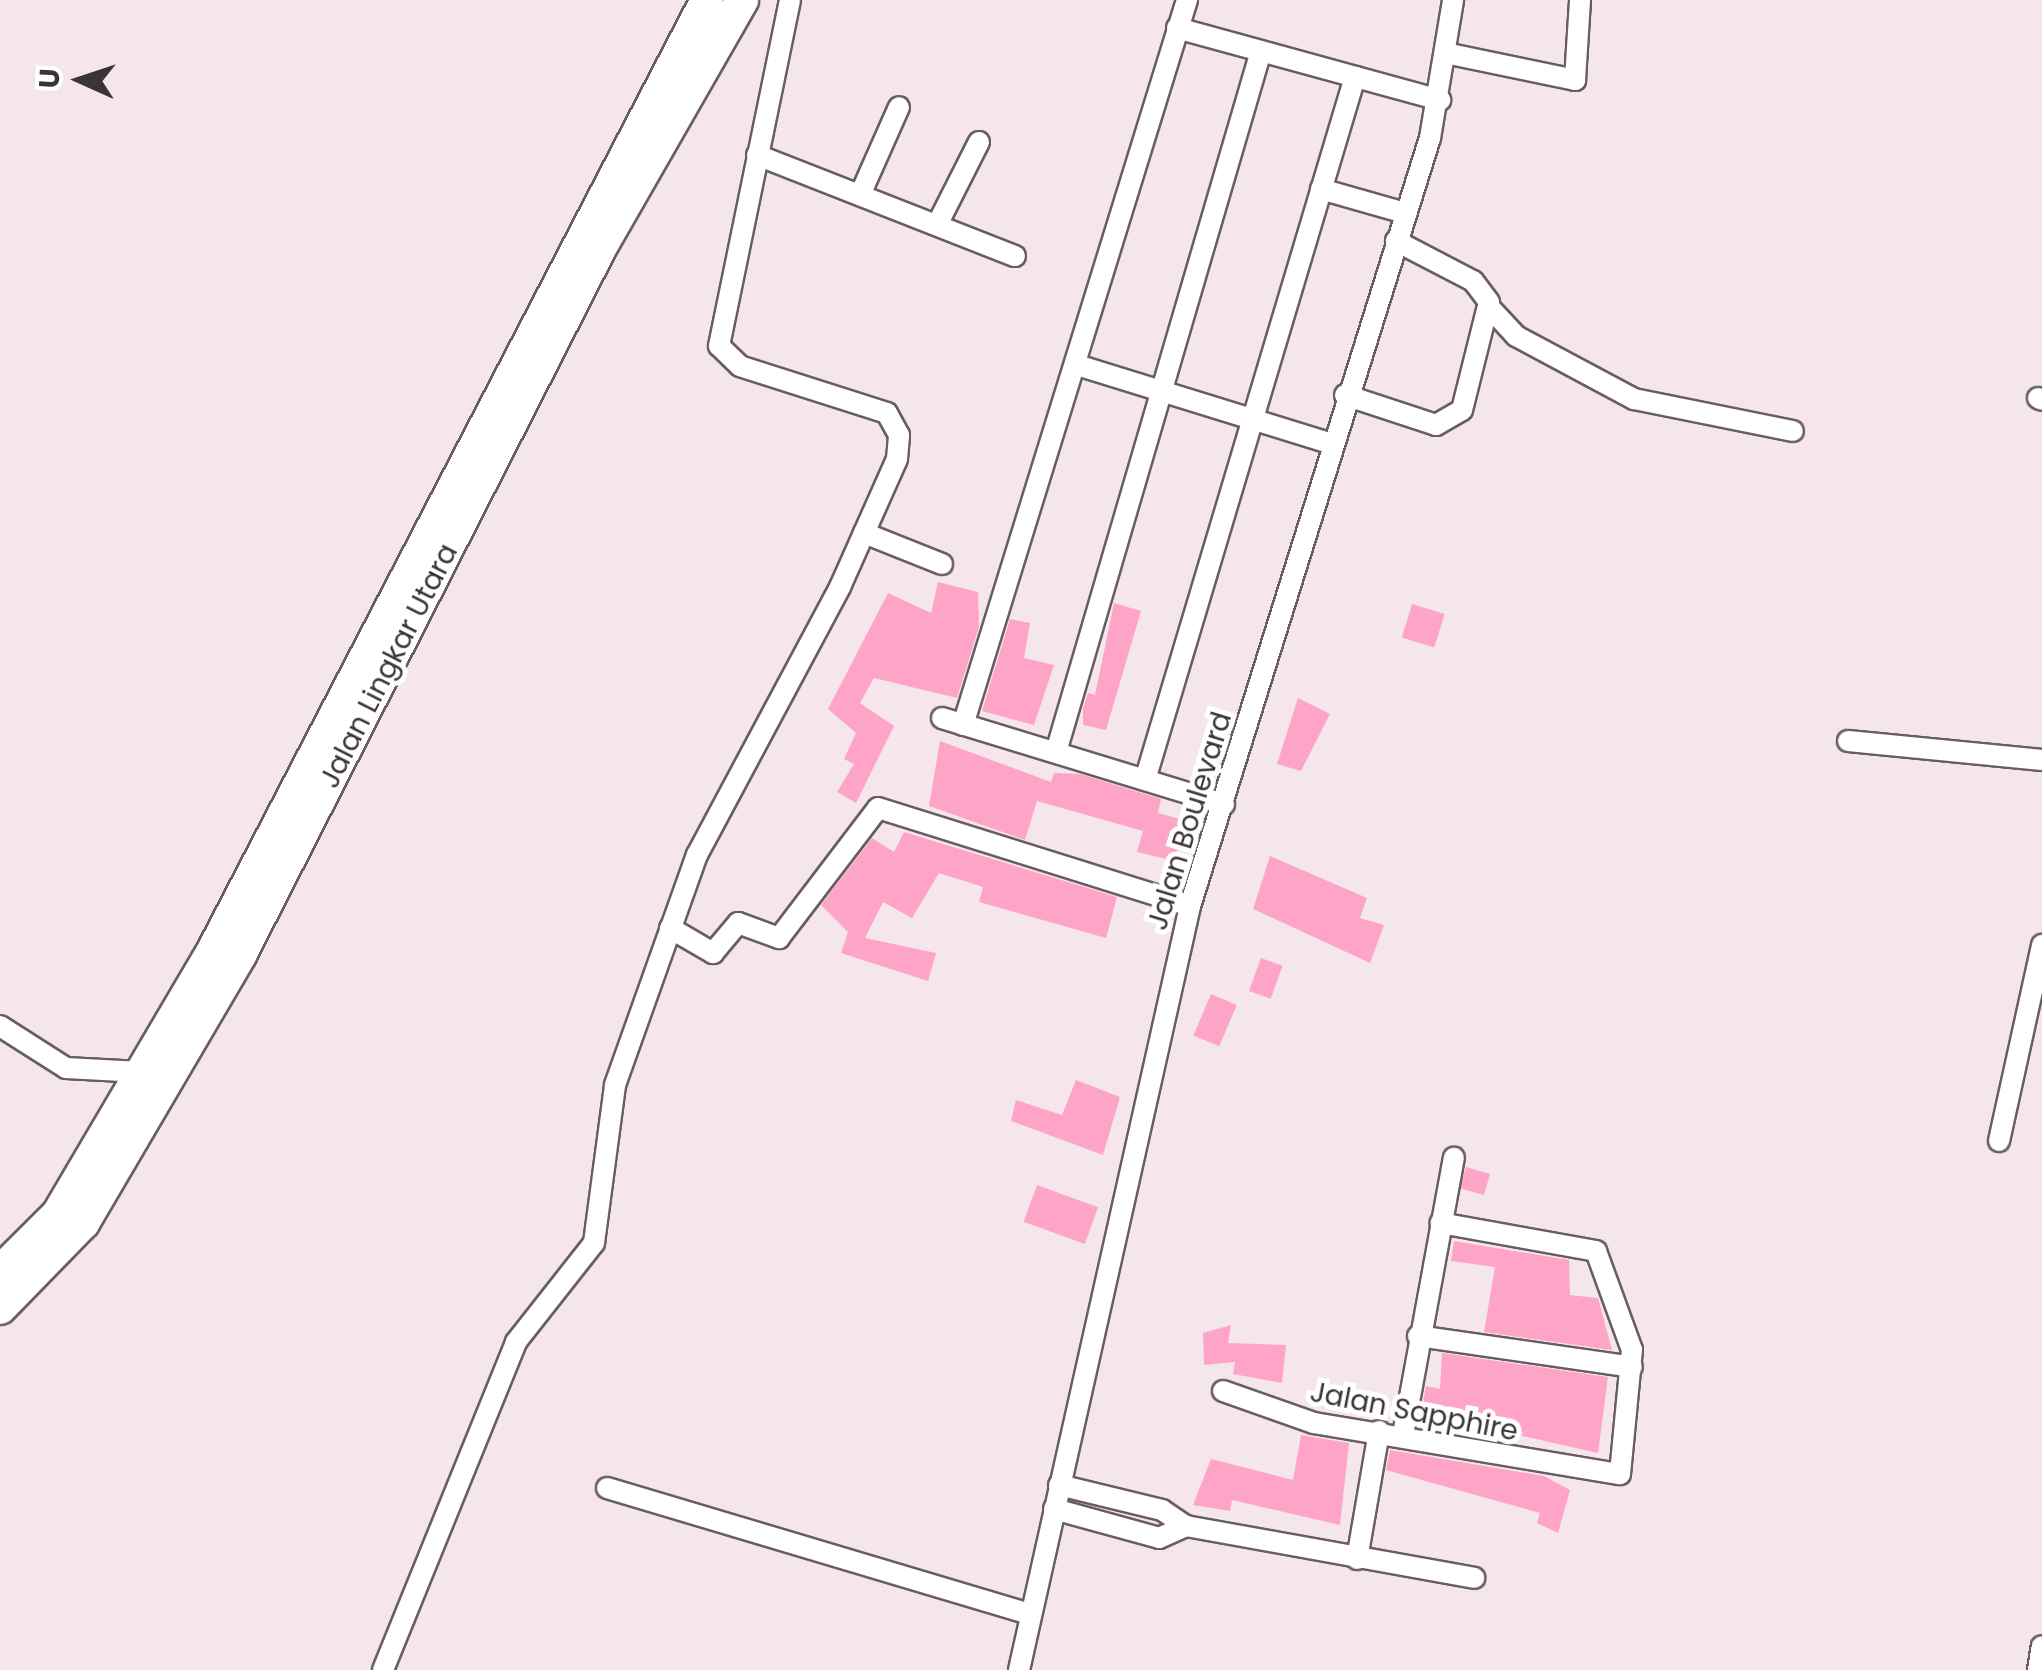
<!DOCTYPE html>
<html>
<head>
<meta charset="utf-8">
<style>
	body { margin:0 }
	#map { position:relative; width:2042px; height:1670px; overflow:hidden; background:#f4e6eb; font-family:Poppins,sans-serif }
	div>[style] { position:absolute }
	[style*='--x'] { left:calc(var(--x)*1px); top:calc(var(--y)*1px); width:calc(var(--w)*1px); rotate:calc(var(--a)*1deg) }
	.building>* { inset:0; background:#fea5c7; transform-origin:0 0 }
	.roads { filter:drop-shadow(2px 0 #695d61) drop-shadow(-2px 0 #695d61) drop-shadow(0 2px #695d61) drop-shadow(0 -2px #695d61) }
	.street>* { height:20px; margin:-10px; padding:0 10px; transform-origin:10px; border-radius:10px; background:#fff }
	.primary>* { height:32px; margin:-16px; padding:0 16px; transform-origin:16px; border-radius:16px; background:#fff }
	span { translate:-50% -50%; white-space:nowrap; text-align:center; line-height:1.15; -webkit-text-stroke:10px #fff; paint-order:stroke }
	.street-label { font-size:28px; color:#3a3436 }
	.north { position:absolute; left:30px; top:30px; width:100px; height:100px; -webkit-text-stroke:8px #fff; paint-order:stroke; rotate:273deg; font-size:28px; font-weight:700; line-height:40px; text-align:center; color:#3a3436 }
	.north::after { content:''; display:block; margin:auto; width:35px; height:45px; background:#3a3436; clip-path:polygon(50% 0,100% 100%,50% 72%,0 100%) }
</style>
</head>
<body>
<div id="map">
	<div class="building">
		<div style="clip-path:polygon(938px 582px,978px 592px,979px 627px,957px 698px,874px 678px,860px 703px,894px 726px,856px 803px,837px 792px,854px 764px,844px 759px,856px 733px,828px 709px,888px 593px,931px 613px)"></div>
		<div style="clip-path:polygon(1114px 603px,1141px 611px,1106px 730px,1083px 725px,1083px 709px,1088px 693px,1095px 695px)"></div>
		<div style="left:1412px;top:604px;width:34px;height:35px;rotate:17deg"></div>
		<div style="clip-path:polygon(1010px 619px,1030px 623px,1024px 658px,1054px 665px,1034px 725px,982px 711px)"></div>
		<div style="clip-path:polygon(1298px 698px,1330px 714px,1301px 771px,1277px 764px)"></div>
		<div style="clip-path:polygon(940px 741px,1051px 782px,1054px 773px,1080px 774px,1161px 799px,1158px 813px,1183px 820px,1175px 861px,1137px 852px,1143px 831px,1037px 801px,1025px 840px,929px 806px)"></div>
		<div style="clip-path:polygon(904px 832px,1117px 897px,1106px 938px,979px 902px,983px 887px,939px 873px,912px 918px,883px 902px,865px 938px,936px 953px,928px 981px,841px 953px,848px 932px,821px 905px,872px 838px,894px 852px)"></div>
		<div style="clip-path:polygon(1270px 856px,1367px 898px,1360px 918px,1384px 925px,1370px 963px,1253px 909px)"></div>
		<div style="left:1261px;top:958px;width:23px;height:35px;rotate:20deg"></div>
		<div style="left:1211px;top:994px;width:28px;height:45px;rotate:23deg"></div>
		<div style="clip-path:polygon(1076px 1080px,1120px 1097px,1103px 1155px,1011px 1121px,1016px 1100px,1062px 1115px)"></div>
		<div style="left:1466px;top:1167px;width:25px;height:22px;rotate:16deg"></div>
		<div style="left:1037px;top:1185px;width:65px;height:39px;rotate:20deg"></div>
		<div style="clip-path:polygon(1454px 1241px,1569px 1260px,1570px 1295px,1598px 1298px,1612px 1350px,1484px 1332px,1495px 1267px,1451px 1261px)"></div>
		<div style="clip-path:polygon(1231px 1325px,1228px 1343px,1286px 1345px,1282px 1383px,1233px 1374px,1235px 1362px,1204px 1365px,1203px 1333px)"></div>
		<div style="clip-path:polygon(1442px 1353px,1608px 1377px,1598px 1453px,1421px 1413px,1426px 1386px,1440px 1389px)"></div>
		<div style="clip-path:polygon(1301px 1435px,1349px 1443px,1340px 1525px,1232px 1500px,1230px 1511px,1193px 1505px,1211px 1459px,1293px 1480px)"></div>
		<div style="clip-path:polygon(1390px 1450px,1544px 1476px,1570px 1490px,1558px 1533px,1537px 1523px,1540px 1513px,1386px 1470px)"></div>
	</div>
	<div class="roads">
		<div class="street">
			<div style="--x:1177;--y:28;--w:273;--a:15.3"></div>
			<div style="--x:1450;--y:54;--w:128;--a:11.7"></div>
			<div style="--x:1575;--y:80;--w:80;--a:-86.4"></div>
			<div style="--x:757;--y:155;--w:277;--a:21.4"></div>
			<div style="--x:1321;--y:189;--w:87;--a:15.9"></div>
			<div style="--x:860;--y:195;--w:96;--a:-66.1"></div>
			<div style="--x:937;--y:225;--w:93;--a:-63.2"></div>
			<div style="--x:1491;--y:309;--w:37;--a:47"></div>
			<div style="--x:1516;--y:336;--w:134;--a:28.1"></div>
			<div style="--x:1634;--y:399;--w:162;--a:11.4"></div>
			<div style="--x:1077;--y:365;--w:264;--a:17.2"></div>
			<div style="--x:1345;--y:395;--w:96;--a:18.2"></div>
			<div style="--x:1436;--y:425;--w:30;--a:-30"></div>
			<div style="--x:1462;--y:410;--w:111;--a:-76"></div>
			<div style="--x:1489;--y:302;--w:26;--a:-127"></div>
			<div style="--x:1473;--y:281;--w:87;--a:-152.5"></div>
			<div style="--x:2038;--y:398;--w:4;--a:27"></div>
			<div style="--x:864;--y:533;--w:84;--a:21.7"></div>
			<div style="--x:942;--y:718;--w:295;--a:17"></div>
			<div style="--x:963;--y:725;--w:759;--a:-72.83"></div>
			<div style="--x:1848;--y:741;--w:195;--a:5.6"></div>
			<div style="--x:1056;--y:752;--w:730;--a:-73.7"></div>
			<div style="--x:1145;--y:780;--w:734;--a:-73.37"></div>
			<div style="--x:670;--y:928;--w:50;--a:30.2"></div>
			<div style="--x:713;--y:953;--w:39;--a:-50"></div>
			<div style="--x:738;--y:923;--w:44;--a:20.1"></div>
			<div style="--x:779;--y:938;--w:163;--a:-52.7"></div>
			<div style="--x:878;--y:808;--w:327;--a:17.4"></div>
			<div style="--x:0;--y:1026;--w:78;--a:32.5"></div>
			<div style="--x:66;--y:1068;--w:75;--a:3.1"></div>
			<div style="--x:1999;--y:1141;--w:201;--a:-77.6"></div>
			<div style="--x:1418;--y:1336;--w:216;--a:8.2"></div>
			<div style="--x:1223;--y:1391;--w:96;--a:19.4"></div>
			<div style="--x:1314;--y:1423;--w:310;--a:9.5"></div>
			<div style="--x:1620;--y:1474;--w:125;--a:-84.5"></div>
			<div style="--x:1632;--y:1350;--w:105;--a:-110"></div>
			<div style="--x:1596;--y:1251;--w:158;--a:-169.8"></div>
			<div style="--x:1403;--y:1435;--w:282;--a:-79.6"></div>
			<div style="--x:1059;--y:1485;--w:106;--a:13.6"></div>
			<div style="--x:1162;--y:1510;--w:29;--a:34"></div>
			<div style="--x:1186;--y:1526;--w:293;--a:10.2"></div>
			<div style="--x:607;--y:1488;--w:442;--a:16.6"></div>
			<div style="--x:1054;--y:1509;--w:109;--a:15.4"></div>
			<div style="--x:1159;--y:1538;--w:30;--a:-24"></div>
			<div style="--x:1357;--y:1559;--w:130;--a:-80.2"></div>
			<div style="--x:383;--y:1670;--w:354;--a:-67.9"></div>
			<div style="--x:516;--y:1342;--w:126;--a:-51.8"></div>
			<div style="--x:594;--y:1243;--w:159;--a:-82.4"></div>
			<div style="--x:615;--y:1085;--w:244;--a:-70.4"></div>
			<div style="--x:697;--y:855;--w:304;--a:-61.9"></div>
			<div style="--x:840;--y:587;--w:140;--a:-66"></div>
			<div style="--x:897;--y:459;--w:24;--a:-85"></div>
			<div style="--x:899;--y:435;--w:25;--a:-119"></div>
			<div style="--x:887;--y:413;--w:154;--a:-162.3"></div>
			<div style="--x:740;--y:366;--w:29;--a:-136"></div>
			<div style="--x:719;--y:346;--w:353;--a:-78.4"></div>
			<div style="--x:1019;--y:1670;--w:783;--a:-77.38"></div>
			<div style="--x:1190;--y:906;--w:805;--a:-72.65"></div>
			<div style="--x:1430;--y:138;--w:140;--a:-80.5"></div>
			<div style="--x:2038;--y:1670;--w:24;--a:-81"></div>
		</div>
		<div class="primary">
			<div style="--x:0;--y:1272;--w:82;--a:-45"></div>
			<div style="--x:58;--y:1214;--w:310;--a:-59.5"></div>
			<div style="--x:215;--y:947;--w:1067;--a:-62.55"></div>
			<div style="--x:0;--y:1308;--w:119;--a:-45.7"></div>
			<div style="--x:83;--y:1223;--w:311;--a:-59.6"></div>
			<div style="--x:240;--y:955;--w:791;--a:-63.01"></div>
			<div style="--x:599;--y:250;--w:288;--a:-60.2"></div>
		</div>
	</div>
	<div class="street-label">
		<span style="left:389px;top:666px;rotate:-63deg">Jalan Lingkar Utara</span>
		<span style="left:1190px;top:821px;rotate:-73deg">Jalan Boulevard</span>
		<span style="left:1414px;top:1412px;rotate:11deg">Jalan Sapphire</span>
	</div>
	<div class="north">U</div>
</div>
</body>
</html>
